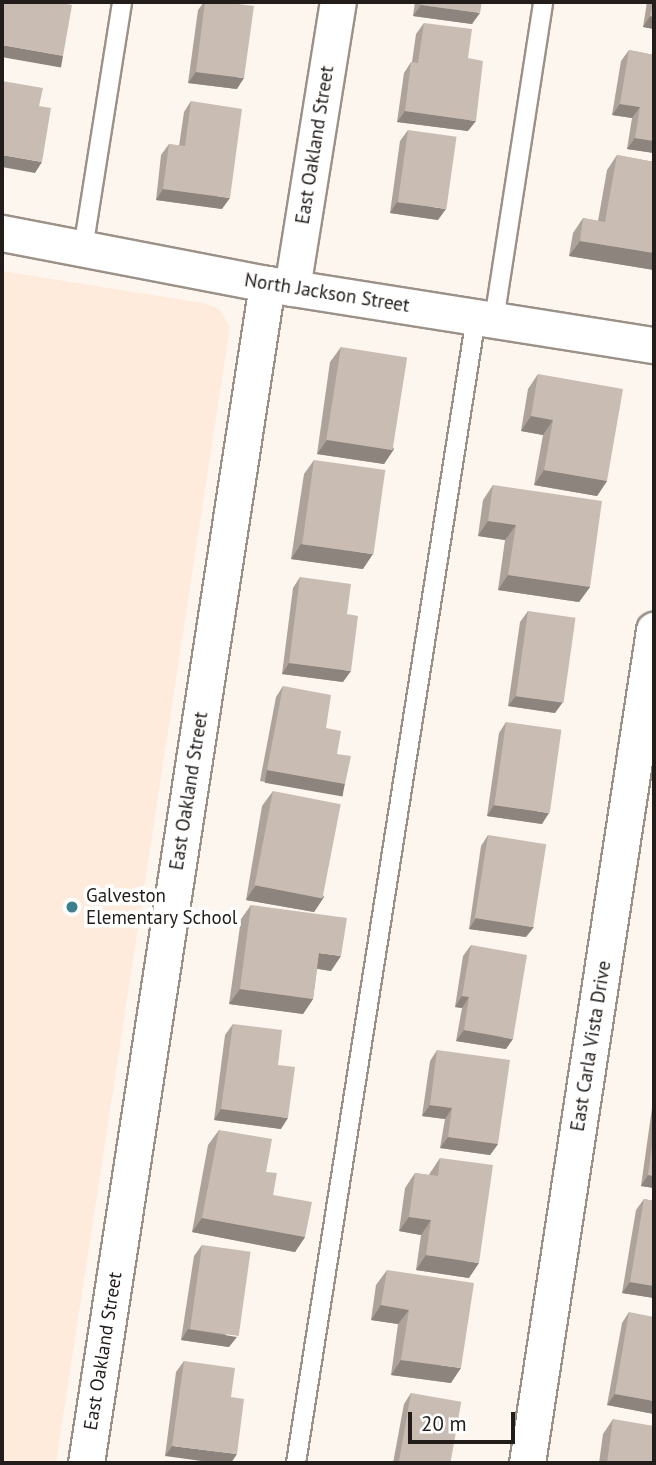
<!DOCTYPE html>
<html>
<head>
<meta charset="utf-8">
<style>
	body { margin:0 }
	#map { position:relative; width:656px; height:1465px; overflow:hidden; background:#fdf6ef; font-family:"PT Sans",sans-serif }
	div>[style] { position:absolute }
	[style*='--x'] { left:calc(var(--x)*1px); top:calc(var(--y)*1px); width:calc(var(--w)*1px); rotate:calc(var(--a)*1deg) }
	.built>* { inset:0; background:#feebdb }
	.roads { filter:drop-shadow(2px 0 #9c9187) drop-shadow(-2px 0 #9c9187) drop-shadow(0 2px #9c9187) drop-shadow(0 -2px #9c9187) }
	.lane>* { height:18px; margin:-9px; padding:0 9px; transform-origin:9px; border-radius:9px; background:#fff }
	.street>* { height:35px; margin:-17.5px; padding:0 17.5px; transform-origin:17.5px; border-radius:17.5px; background:#fff }
	.wall>* { inset:0; background:#ada39a }
	.shaded-wall>* { inset:0; background:#8d847d; transform-origin:0 0 }
	.building>* { inset:0; background:#c9bdb3; transform-origin:0 0 }
	.dots>* { width:19px; height:19px; translate:-50% -50%; box-sizing:border-box; border:4px solid #fff; border-radius:50% }
	span { translate:-50% -50%; white-space:nowrap; text-align:center; line-height:1.15; -webkit-text-stroke:7px #fff; paint-order:stroke }
	.street-label { font-size:19px; color:#221d1a }
	.poi-label { font-size:19px; color:#221d1a }
	.left { translate:0 -50%; text-align:left }
	.frame { position:absolute; inset:0; border:4px solid #221d1a; pointer-events:none }
	.scale { position:absolute; left:408px; top:1412px; width:107px; height:32px; box-sizing:border-box; border:4px solid #221d1a; border-top:0; padding-left:9px; font-size:21px; line-height:24px; white-space:nowrap; color:#221d1a; -webkit-text-stroke:5px #fff; paint-order:stroke }
</style>
</head>
<body>
<div id="map">
	<div class="built">
		<div style="clip-path:polygon(2px 271px,203px 303px,219px 309px,230px 327px,56px 1463px,2px 1463px)"></div>
	</div>
	<div class="roads">
		<div class="lane">
			<div style="--x:83;--y:249;--w:250;--a:-81"></div>
			<div style="--x:494;--y:320;--w:322;--a:-81.2"></div>
			<div style="--x:296;--y:1463;--w:1160;--a:-81.07"></div>
		</div>
		<div class="street">
			<div style="--x:2;--y:233;--w:270;--a:10.9"></div>
			<div style="--x:267;--y:284;--w:392;--a:9"></div>
			<div style="--x:292;--y:288;--w:290;--a:-80.9"></div>
			<div style="--x:86;--y:1463;--w:1193;--a:-81.27"></div>
			<div style="--x:527;--y:1463;--w:843;--a:-81.33"></div>
		</div>
	</div>
	<div class="wall">
		<div style="clip-path:polygon(204px 2px,223px 2px,237px 89px,188px 83px,198px 10px)"></div>
		<div style="clip-path:polygon(415px 2px,482px 2px,472px 24px,413px 16px)"></div>
		<div style="clip-path:polygon(647px 2px,654px 2px,654px 29px,643px 27px)"></div>
		<div style="clip-path:polygon(424px 23px,468px 58px,468px 131px,397px 122px,404px 73px,411px 62px,412px 62px,416px 34px)"></div>
		<div style="clip-path:polygon(629px 50px,654px 55px,654px 153px,627px 149px,632px 118px,612px 115px,621px 61px)"></div>
		<div style="clip-path:polygon(191px 101px,222px 209px,156px 200px,161px 155px,169px 144px,179px 146px,184px 112px)"></div>
		<div style="clip-path:polygon(408px 130px,438px 220px,390px 213px,400px 141px)"></div>
		<div style="clip-path:polygon(617px 155px,654px 162px,654px 270px,569px 256px,573px 233px,583px 218px,598px 221px,607px 170px)"></div>
		<div style="clip-path:polygon(341px 347px,394px 449px,384px 464px,317px 454px,330px 362px)"></div>
		<div style="clip-path:polygon(538px 374px,607px 481px,597px 496px,534px 485px,543px 435px,521px 431px,528px 389px)"></div>
		<div style="clip-path:polygon(314px 460px,363px 569px,291px 559px,304px 474px)"></div>
		<div style="clip-path:polygon(493px 485px,590px 587px,579px 602px,498px 590px,505px 540px,478px 536px,483px 500px)"></div>
		<div style="clip-path:polygon(300px 577px,347px 614px,343px 682px,282px 674px,293px 588px)"></div>
		<div style="clip-path:polygon(528px 611px,555px 713px,508px 706px,520px 622px)"></div>
		<div style="clip-path:polygon(283px 686px,326px 728px,337px 754px,345px 784px,338px 795px,260px 781px,276px 697px)"></div>
		<div style="clip-path:polygon(506px 722px,542px 824px,487px 816px,499px 733px)"></div>
		<div style="clip-path:polygon(273px 791px,324px 897px,314px 912px,246px 900px,262px 806px)"></div>
		<div style="clip-path:polygon(488px 835px,526px 937px,469px 929px,481px 846px)"></div>
		<div style="clip-path:polygon(251px 905px,331px 971px,317px 969px,313px 999px,303px 1014px,229px 1004px,241px 919px)"></div>
		<div style="clip-path:polygon(471px 945px,506px 1049px,456px 1041px,462px 1008px,455px 1007px,463px 956px)"></div>
		<div style="clip-path:polygon(233px 1024px,278px 1065px,281px 1129px,214px 1120px,225px 1035px)"></div>
		<div style="clip-path:polygon(437px 1050px,498px 1144px,490px 1155px,440px 1148px,445px 1119px,422px 1116px,430px 1061px)"></div>
		<div style="clip-path:polygon(654px 1099px,654px 1188px,641px 1186px,653px 1101px)"></div>
		<div style="clip-path:polygon(219px 1130px,266px 1172px,273px 1195px,305px 1237px,295px 1252px,192px 1232px,208px 1145px)"></div>
		<div style="clip-path:polygon(440px 1158px,469px 1278px,416px 1270px,421px 1235px,399px 1231px,405px 1188px,415px 1173px,429px 1175px,430px 1173px)"></div>
		<div style="clip-path:polygon(644px 1199px,654px 1201px,654px 1298px,622px 1293px,636px 1210px)"></div>
		<div style="clip-path:polygon(202px 1245px,229px 1347px,181px 1340px,194px 1256px)"></div>
		<div style="clip-path:polygon(387px 1270px,451px 1383px,391px 1375px,398px 1324px,371px 1320px,376px 1285px)"></div>
		<div style="clip-path:polygon(629px 1312px,654px 1414px,607px 1405px,622px 1323px)"></div>
		<div style="clip-path:polygon(184px 1361px,231px 1397px,165px 1456px,176px 1372px)"></div>
		<div style="clip-path:polygon(411px 1393px,450px 1463px,393px 1463px,404px 1404px)"></div>
		<div style="clip-path:polygon(613px 1419px,654px 1463px,599px 1463px,603px 1434px)"></div>
	</div>
	<div class="shaded-wall">
		<div style="clip-path:polygon(421px 5px,480px 13px,472px 24px,413px 16px)"></div>
		<div style="clip-path:polygon(650px 16px,654px 17px,654px 29px,643px 27px)"></div>
		<div style="left:2px;top:45px;width:62px;height:12px;rotate:10deg"></div>
		<div style="clip-path:polygon(196px 72px,244px 78px,237px 89px,188px 83px)"></div>
		<div style="clip-path:polygon(620px 104px,640px 107px,632px 118px,612px 115px)"></div>
		<div style="clip-path:polygon(405px 111px,476px 121px,468px 131px,397px 122px)"></div>
		<div style="clip-path:polygon(635px 138px,654px 141px,654px 153px,627px 149px)"></div>
		<div style="clip-path:polygon(2px 155px,42px 162px,35px 173px,2px 167px)"></div>
		<div style="clip-path:polygon(163px 189px,230px 198px,222px 209px,156px 200px)"></div>
		<div style="clip-path:polygon(397px 202px,446px 209px,438px 220px,390px 213px)"></div>
		<div style="clip-path:polygon(580px 241px,654px 253px,654px 270px,569px 256px)"></div>
		<div style="clip-path:polygon(531px 416px,553px 420px,543px 435px,521px 431px)"></div>
		<div style="clip-path:polygon(327px 440px,394px 449px,384px 464px,317px 454px)"></div>
		<div style="clip-path:polygon(544px 470px,607px 481px,597px 496px,534px 485px)"></div>
		<div style="clip-path:polygon(488px 521px,516px 525px,505px 540px,478px 536px)"></div>
		<div style="clip-path:polygon(301px 544px,373px 554px,363px 569px,291px 559px)"></div>
		<div style="clip-path:polygon(508px 575px,590px 587px,579px 602px,498px 590px)"></div>
		<div style="clip-path:polygon(289px 663px,351px 671px,343px 682px,282px 674px)"></div>
		<div style="clip-path:polygon(516px 696px,563px 702px,555px 713px,508px 706px)"></div>
		<div style="left:267px;top:770px;width:79px;height:13px;rotate:10deg"></div>
		<div style="clip-path:polygon(494px 805px,549px 813px,542px 824px,487px 816px)"></div>
		<div style="clip-path:polygon(256px 885px,324px 897px,314px 912px,246px 900px)"></div>
		<div style="clip-path:polygon(476px 918px,534px 927px,526px 937px,469px 929px)"></div>
		<div style="clip-path:polygon(319px 953px,341px 956px,331px 971px,309px 967px)"></div>
		<div style="clip-path:polygon(240px 989px,313px 999px,303px 1014px,229px 1004px)"></div>
		<div style="clip-path:polygon(462px 996px,469px 997px,462px 1008px,455px 1007px)"></div>
		<div style="clip-path:polygon(464px 1030px,513px 1039px,506px 1049px,456px 1041px)"></div>
		<div style="clip-path:polygon(430px 1105px,452px 1108px,445px 1119px,422px 1116px)"></div>
		<div style="clip-path:polygon(221px 1109px,288px 1118px,281px 1129px,214px 1120px)"></div>
		<div style="clip-path:polygon(448px 1137px,498px 1144px,490px 1155px,440px 1148px)"></div>
		<div style="clip-path:polygon(648px 1175px,654px 1176px,654px 1188px,641px 1186px)"></div>
		<div style="clip-path:polygon(409px 1217px,431px 1220px,421px 1235px,399px 1231px)"></div>
		<div style="clip-path:polygon(202px 1218px,305px 1237px,295px 1252px,192px 1232px)"></div>
		<div style="clip-path:polygon(426px 1255px,479px 1263px,469px 1278px,416px 1270px)"></div>
		<div style="clip-path:polygon(630px 1282px,654px 1286px,654px 1298px,622px 1293px)"></div>
		<div style="clip-path:polygon(381px 1305px,409px 1310px,398px 1324px,371px 1320px)"></div>
		<div style="clip-path:polygon(188px 1329px,237px 1337px,229px 1347px,181px 1340px)"></div>
		<div style="clip-path:polygon(401px 1360px,461px 1368px,451px 1383px,391px 1375px)"></div>
		<div style="clip-path:polygon(615px 1394px,654px 1401px,654px 1414px,607px 1405px)"></div>
		<div style="clip-path:polygon(172px 1446px,237px 1454px,231px 1463px,216px 1463px,165px 1456px)"></div>
	</div>
	<div class="building">
		<div style="clip-path:polygon(3px 2px,56px 2px,72px 5px,63px 56px,2px 45px)"></div>
		<div style="clip-path:polygon(205px 2px,223px 2px,254px 6px,244px 78px,196px 72px)"></div>
		<div style="clip-path:polygon(421px 2px,482px 2px,480px 13px,421px 5px)"></div>
		<div style="clip-path:polygon(653px 2px,654px 2px,654px 17px,650px 16px)"></div>
		<div style="clip-path:polygon(424px 23px,472px 29px,468px 58px,483px 61px,476px 121px,405px 111px,411px 62px,418px 63px)"></div>
		<div style="clip-path:polygon(629px 50px,654px 55px,654px 141px,635px 138px,640px 107px,620px 104px)"></div>
		<div style="clip-path:polygon(2px 81px,43px 88px,39px 106px,51px 108px,42px 162px,2px 155px)"></div>
		<div style="clip-path:polygon(191px 101px,242px 109px,230px 198px,163px 189px,169px 144px,185px 146px)"></div>
		<div style="left:408px;top:130px;width:49px;height:73px;rotate:8deg"></div>
		<div style="clip-path:polygon(617px 155px,654px 162px,654px 253px,580px 241px,583px 218px,605px 222px)"></div>
		<div style="left:341px;top:347px;width:67px;height:94px;rotate:9deg"></div>
		<div style="clip-path:polygon(538px 374px,623px 389px,607px 481px,544px 470px,553px 420px,531px 416px)"></div>
		<div style="left:314px;top:460px;width:72px;height:85px;rotate:8deg"></div>
		<div style="clip-path:polygon(493px 485px,602px 501px,590px 587px,508px 575px,516px 525px,488px 521px)"></div>
		<div style="clip-path:polygon(300px 577px,351px 584px,347px 614px,358px 616px,351px 671px,289px 663px)"></div>
		<div style="left:528px;top:611px;width:48px;height:86px;rotate:8deg"></div>
		<div style="clip-path:polygon(283px 686px,331px 695px,326px 728px,341px 731px,337px 754px,351px 756px,345px 784px,267px 770px)"></div>
		<div style="left:506px;top:722px;width:56px;height:84px;rotate:8deg"></div>
		<div style="left:273px;top:791px;width:69px;height:96px;rotate:11deg"></div>
		<div style="left:488px;top:835px;width:59px;height:84px;rotate:9deg"></div>
		<div style="clip-path:polygon(251px 905px,347px 918px,341px 956px,319px 953px,313px 999px,240px 989px)"></div>
		<div style="clip-path:polygon(471px 945px,527px 955px,513px 1039px,464px 1030px,469px 997px,462px 996px)"></div>
		<div style="clip-path:polygon(233px 1024px,282px 1030px,278px 1065px,295px 1067px,288px 1118px,221px 1109px)"></div>
		<div style="clip-path:polygon(437px 1050px,510px 1060px,498px 1144px,448px 1137px,452px 1108px,430px 1105px)"></div>
		<div style="clip-path:polygon(219px 1130px,272px 1139px,266px 1172px,277px 1173px,273px 1195px,312px 1202px,305px 1237px,202px 1218px)"></div>
		<div style="clip-path:polygon(654px 1132px,654px 1176px,648px 1175px)"></div>
		<div style="clip-path:polygon(440px 1158px,493px 1165px,479px 1263px,426px 1255px,431px 1220px,409px 1217px,415px 1173px,438px 1176px)"></div>
		<div style="clip-path:polygon(644px 1199px,654px 1201px,654px 1286px,630px 1282px)"></div>
		<div style="left:202px;top:1245px;width:49px;height:85px;rotate:8deg"></div>
		<div style="clip-path:polygon(387px 1270px,474px 1283px,461px 1368px,401px 1360px,409px 1310px,381px 1305px)"></div>
		<div style="clip-path:polygon(629px 1312px,654px 1317px,654px 1401px,615px 1394px)"></div>
		<div style="clip-path:polygon(184px 1361px,235px 1368px,231px 1397px,244px 1399px,237px 1454px,172px 1446px)"></div>
		<div style="left:411px;top:1393px;width:51px;height:71px;rotate:10deg"></div>
		<div style="clip-path:polygon(613px 1419px,654px 1426px,654px 1463px,607px 1463px)"></div>
	</div>
	<div class="dots">
		<div style="left:72px;top:907px;background:#3b808e"></div>
	</div>
	<div class="street-label">
		<span style="left:315px;top:145px;rotate:-81deg">East Oakland Street</span>
		<span style="left:327px;top:293px;rotate:9deg">North Jackson Street</span>
		<span style="left:189px;top:791px;rotate:-81deg">East Oakland Street</span>
		<span style="left:591px;top:1046px;rotate:-81deg">East Carla Vista Drive</span>
		<span style="left:103px;top:1351px;rotate:-81deg">East Oakland Street</span>
	</div>
	<div class="poi-label">
		<span class="left" style="left:86px;top:907px">Galveston<br>Elementary School</span>
	</div>
	<div class="frame"></div>
	<div class="scale">20 m</div>
</div>
</body>
</html>
